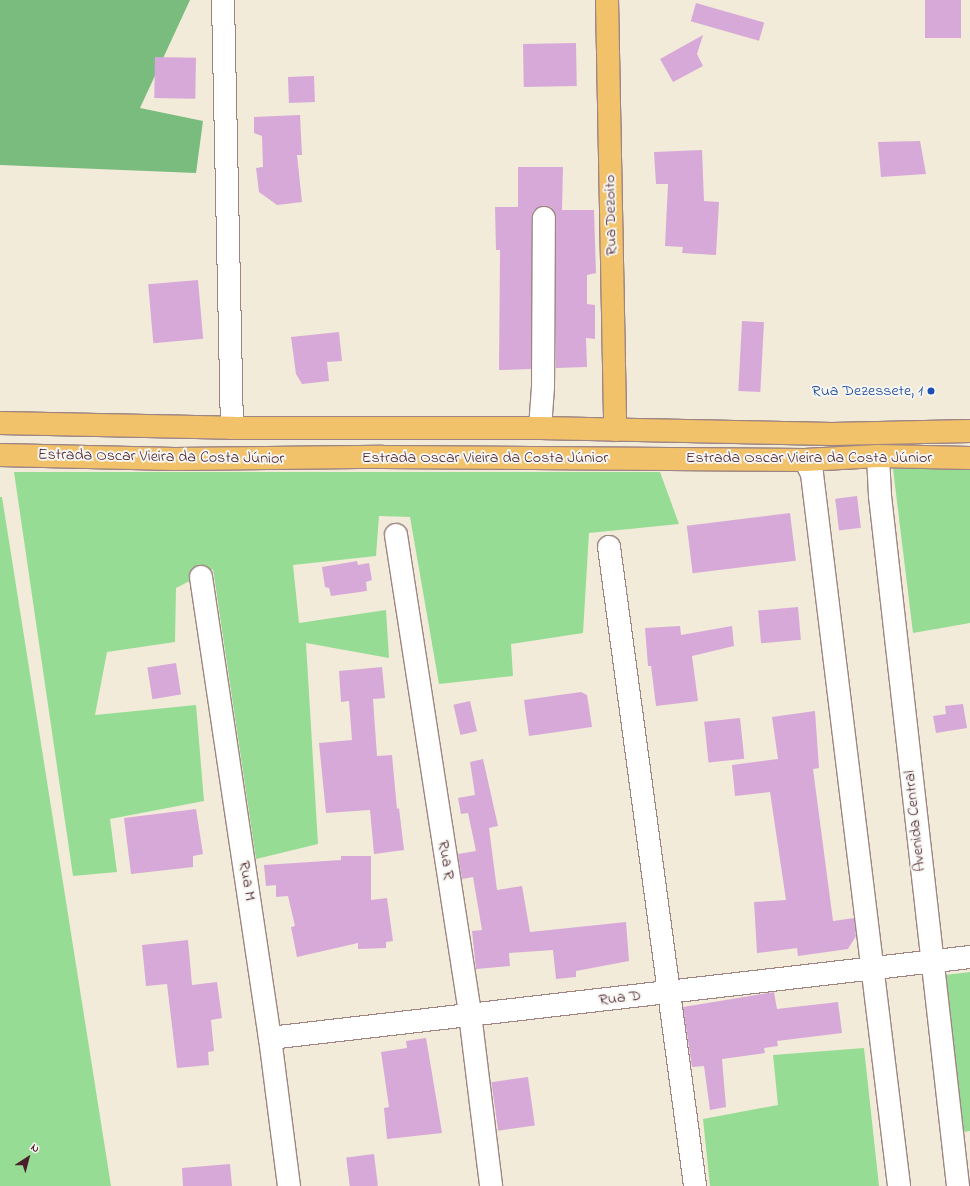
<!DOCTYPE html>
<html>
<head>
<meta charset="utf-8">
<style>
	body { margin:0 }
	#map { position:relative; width:970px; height:1186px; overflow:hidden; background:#f2ebd9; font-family:"Indie Flower",sans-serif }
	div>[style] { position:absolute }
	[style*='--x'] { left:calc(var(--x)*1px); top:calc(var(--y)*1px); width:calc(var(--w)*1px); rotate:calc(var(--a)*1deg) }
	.green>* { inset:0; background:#97dc94 }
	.forest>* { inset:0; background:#79bc7e }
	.building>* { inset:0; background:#d7a9d8; transform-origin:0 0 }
	.roads { filter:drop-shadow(1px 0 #9e8582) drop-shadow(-1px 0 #9e8582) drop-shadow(0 1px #9e8582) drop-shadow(0 -1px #9e8582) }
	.minor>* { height:22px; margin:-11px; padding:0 11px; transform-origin:11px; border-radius:11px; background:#fff }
	.major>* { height:22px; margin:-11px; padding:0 11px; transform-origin:11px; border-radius:11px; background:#f2c26a }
	.dots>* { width:11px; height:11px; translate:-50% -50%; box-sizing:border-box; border:2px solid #f6f6f2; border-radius:50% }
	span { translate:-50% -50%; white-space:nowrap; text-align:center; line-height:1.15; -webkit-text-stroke:4px #f6f6f2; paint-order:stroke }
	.street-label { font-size:16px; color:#4a1f2b }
	.transit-label { font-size:16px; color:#164399 }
	.right { translate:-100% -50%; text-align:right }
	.north { position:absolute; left:8px; top:1138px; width:40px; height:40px; -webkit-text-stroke:3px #f6f6f2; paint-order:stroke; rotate:36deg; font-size:11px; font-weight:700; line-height:16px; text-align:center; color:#4a1f2b }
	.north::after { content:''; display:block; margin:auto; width:14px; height:18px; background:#4a1f2b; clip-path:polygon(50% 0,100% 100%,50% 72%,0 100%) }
</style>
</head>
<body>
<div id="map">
	<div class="green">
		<div style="clip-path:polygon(970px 468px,970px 623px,913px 633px,893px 469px)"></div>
		<div style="clip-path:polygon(14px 472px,660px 472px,679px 524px,589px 533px,583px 633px,511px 644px,513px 676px,439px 684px,410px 517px,379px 516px,376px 556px,293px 565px,299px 623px,386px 610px,389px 658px,306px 643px,318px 844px,256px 859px,213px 569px,176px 588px,175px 642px,107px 652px,95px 715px,196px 705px,204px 801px,110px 819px,117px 872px,73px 876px)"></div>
		<div style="clip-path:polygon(0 497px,2px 497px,111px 1186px,0 1186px)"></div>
		<div style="clip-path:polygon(970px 972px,970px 1131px,964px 1132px,945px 975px)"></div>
		<div style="clip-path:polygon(864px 1048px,879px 1186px,710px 1186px,703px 1119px,778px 1105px,773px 1055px)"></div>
	</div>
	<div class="forest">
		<div style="clip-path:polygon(0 0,190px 0,140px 108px,203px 121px,196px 173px,0 165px)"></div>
	</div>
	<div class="building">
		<div style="left:925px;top:0;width:36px;height:38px"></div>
		<div style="left:696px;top:3px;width:71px;height:19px;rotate:16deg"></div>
		<div style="clip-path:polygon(703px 35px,697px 54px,703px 66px,673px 82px,660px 59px)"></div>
		<div style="left:576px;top:43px;width:43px;height:53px;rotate:89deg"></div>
		<div style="left:155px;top:57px;width:41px;height:41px;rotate:1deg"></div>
		<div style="left:314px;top:76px;width:26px;height:26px;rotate:88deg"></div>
		<div style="clip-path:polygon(300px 115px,302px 155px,297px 155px,302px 202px,277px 205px,259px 192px,256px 168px,263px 167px,262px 136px,254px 133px,254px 117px)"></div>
		<div style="clip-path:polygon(920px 141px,926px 174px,881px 177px,878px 142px)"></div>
		<div style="clip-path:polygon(702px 150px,704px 201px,719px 202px,716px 255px,682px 253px,683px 247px,665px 246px,668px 184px,656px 184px,654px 152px)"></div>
		<div style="clip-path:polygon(518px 167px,563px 167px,562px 210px,594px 210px,596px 273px,587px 275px,587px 304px,595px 305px,595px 339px,586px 338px,587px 367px,556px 368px,556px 218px,551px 207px,544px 206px,533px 211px,532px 218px,531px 369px,499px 370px,500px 250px,496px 250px,495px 207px,518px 207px)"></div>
		<div style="left:198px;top:280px;width:59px;height:50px;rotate:85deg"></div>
		<div style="left:742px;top:321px;width:22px;height:70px;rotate:3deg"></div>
		<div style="clip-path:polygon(339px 332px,342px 361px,327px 362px,329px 381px,302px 384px,296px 374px,291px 337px)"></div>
		<div style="left:857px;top:496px;width:32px;height:22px;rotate:83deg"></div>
		<div style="left:790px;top:513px;width:48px;height:104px;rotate:83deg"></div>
		<div style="clip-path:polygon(357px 561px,358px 565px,369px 563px,372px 580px,366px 582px,367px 591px,331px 596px,329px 588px,325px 587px,322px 567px)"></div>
		<div style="left:798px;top:607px;width:33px;height:40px;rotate:85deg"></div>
		<div style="clip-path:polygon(680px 626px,681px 635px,732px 626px,734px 646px,692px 656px,698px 701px,656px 706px,651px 666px,648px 666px,645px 628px)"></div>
		<div style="left:176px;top:663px;width:32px;height:29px;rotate:81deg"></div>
		<div style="clip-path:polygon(382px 667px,385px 698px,373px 699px,377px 756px,392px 755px,397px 809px,399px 808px,404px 850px,374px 854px,370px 810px,326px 813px,319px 743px,352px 740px,349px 701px,341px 702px,339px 671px)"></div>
		<div style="clip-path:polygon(581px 692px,587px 695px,592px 727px,529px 736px,524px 700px)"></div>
		<div style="left:470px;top:701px;width:31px;height:17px;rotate:77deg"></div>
		<div style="clip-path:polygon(963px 704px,967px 728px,936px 733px,933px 716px,946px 714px,945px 706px)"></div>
		<div style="clip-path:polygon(815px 711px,819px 768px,813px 769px,833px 921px,854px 918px,856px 936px,848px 949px,798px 956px,797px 948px,757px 953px,754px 902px,786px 900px,770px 792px,735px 796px,732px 765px,778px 759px,772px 717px)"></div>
		<div style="left:740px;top:718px;width:41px;height:36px;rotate:84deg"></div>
		<div style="clip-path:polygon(483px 759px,498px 826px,489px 828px,497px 890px,522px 886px,530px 932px,626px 922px,629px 961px,576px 971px,576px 977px,556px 979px,553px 950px,509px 953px,510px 966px,476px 969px,472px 931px,482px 930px,473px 877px,462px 879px,458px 854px,476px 851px,468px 813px,461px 814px,458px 798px,475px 795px,470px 762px)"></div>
		<div style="clip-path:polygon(196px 809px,203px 854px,193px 856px,193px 867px,131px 874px,124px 818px)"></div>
		<div style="clip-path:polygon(341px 856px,371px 856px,371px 900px,387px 898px,393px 941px,386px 942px,386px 948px,358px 949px,358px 943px,297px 957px,291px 927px,295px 926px,288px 896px,276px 897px,276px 885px,266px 886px,264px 865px,341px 860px)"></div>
		<div style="clip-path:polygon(188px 940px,192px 985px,217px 982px,222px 1018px,211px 1020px,214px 1051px,208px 1052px,209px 1065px,177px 1068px,167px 984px,146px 986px,142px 945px)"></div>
		<div style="clip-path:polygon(774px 992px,777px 1009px,838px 1002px,842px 1033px,777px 1041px,778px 1046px,764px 1048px,765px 1053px,722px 1059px,726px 1107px,710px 1110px,704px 1066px,692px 1067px,683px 1007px)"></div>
		<div style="clip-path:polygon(426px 1038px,442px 1133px,387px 1139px,384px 1108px,389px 1107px,381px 1052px,407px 1048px,406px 1041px)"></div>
		<div style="left:528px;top:1077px;width:49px;height:37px;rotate:82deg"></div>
		<div style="left:374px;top:1154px;width:32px;height:28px;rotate:83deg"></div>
		<div style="clip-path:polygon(230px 1164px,232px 1186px,183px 1186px,182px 1168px)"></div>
	</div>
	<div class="roads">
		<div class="minor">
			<div style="--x:223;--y:0;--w:428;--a:88.8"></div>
			<div style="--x:540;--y:428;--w:41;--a:-85.8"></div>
			<div style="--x:543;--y:387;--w:169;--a:-89.7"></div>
			<div style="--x:878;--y:456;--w:40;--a:87.1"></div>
			<div style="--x:880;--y:496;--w:694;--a:83.55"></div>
			<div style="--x:805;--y:460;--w:16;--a:63"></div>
			<div style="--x:812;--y:474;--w:717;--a:83.03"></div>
			<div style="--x:396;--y:535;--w:485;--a:81.2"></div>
			<div style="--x:470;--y:1014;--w:173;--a:83"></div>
			<div style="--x:609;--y:547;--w:645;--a:82.33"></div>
			<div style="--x:201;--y:577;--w:466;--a:81.5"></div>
			<div style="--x:270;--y:1038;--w:149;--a:82.7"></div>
			<div style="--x:270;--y:1038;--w:705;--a:-6.6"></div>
		</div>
		<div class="major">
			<div style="--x:607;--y:0;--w:430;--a:88.9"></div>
			<div style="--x:0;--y:423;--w:232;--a:1.2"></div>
			<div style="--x:232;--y:428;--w:308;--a:0"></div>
			<div style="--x:540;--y:428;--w:292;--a:1.2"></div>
			<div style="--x:832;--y:434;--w:138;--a:-1.2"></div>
			<div style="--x:0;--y:455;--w:175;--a:1.3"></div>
			<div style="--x:175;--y:459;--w:207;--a:-0.6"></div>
			<div style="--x:382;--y:457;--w:423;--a:0.4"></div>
			<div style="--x:805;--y:460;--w:73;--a:-3.1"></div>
			<div style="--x:878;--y:456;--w:92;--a:1.2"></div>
		</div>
	</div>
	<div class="dots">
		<div style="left:931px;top:391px;background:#1a4fb4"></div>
	</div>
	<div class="street-label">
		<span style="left:611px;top:215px;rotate:-91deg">Rua Dezoito</span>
		<span style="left:161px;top:457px;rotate:1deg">Estrada Oscar Vieira da Costa Júnior</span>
		<span style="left:485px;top:458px">Estrada Oscar Vieira da Costa Júnior</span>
		<span style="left:809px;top:458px">Estrada Oscar Vieira da Costa Júnior</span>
		<span style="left:915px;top:821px;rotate:-96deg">Avenida Central</span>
		<span style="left:446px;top:860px;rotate:81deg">Rua R</span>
		<span style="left:247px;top:881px;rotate:81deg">Rua M</span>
		<span style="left:620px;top:998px;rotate:-6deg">Rua D</span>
	</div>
	<div class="transit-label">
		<span class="right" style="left:923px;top:391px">Rua Dezessete, 1</span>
	</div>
	<div class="north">N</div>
</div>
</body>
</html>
